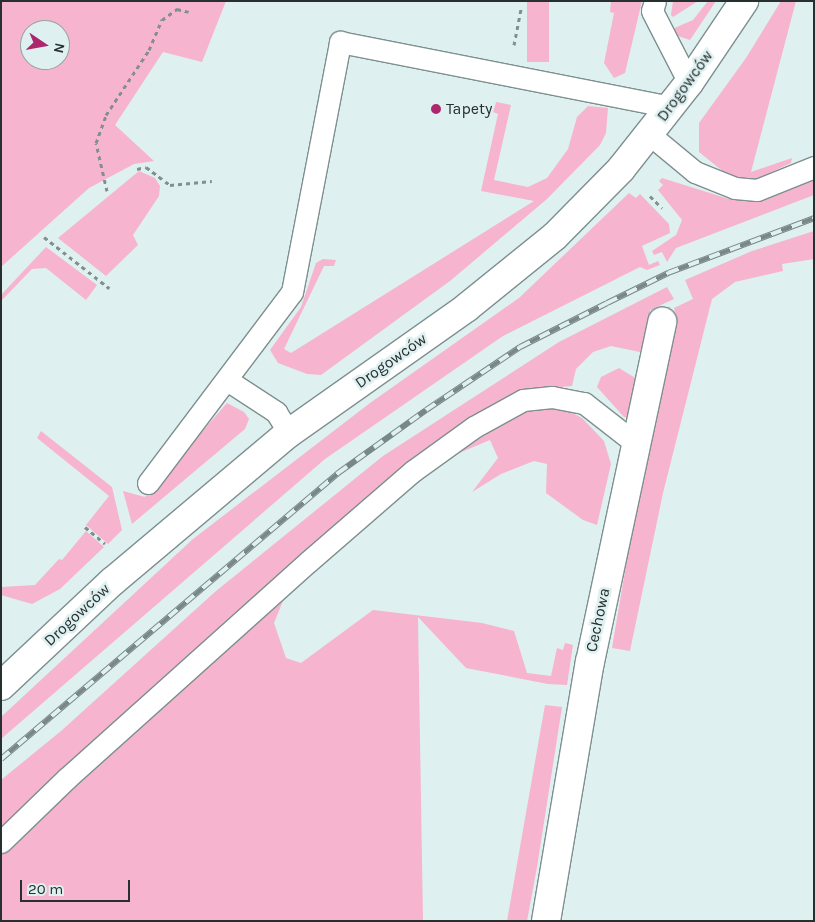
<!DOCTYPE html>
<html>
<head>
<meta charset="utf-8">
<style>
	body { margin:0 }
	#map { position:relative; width:815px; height:922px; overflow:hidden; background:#def0f0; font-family:Karla,sans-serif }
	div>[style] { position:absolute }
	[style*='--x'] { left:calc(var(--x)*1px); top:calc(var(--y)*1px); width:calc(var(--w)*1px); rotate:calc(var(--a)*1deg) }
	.green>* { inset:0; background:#f7b4ce; transform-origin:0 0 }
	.path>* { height:3px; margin-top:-1.5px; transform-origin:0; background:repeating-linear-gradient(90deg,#828f8f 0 4px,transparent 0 8px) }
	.roads { filter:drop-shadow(1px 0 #7e8f8f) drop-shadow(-1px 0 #7e8f8f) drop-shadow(0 1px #7e8f8f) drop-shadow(0 -1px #7e8f8f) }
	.service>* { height:21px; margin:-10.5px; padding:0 10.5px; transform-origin:10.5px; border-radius:10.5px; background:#fff }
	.minor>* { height:28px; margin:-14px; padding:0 14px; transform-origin:14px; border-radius:14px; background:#fff }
	.tertiary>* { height:28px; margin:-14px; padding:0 14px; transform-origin:14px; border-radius:14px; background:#fff }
	.rail>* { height:5.5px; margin-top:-2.75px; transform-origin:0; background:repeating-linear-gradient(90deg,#def0f0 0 11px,#7a8787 0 22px); box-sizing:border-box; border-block:1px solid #7a8787 }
	.dots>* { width:14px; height:14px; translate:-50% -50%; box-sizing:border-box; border:2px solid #def0f0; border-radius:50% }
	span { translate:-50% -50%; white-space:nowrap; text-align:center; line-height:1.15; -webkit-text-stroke:5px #def0f0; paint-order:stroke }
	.street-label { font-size:16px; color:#272f2f }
	.poi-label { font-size:16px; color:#272f2f }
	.left { translate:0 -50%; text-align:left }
	.frame { position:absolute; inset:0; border:2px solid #272f2f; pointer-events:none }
	.north { position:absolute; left:20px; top:20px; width:50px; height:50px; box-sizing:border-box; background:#def0f0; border:1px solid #95a3a3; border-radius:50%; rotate:102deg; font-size:14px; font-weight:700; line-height:20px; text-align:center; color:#272f2f }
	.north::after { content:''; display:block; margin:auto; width:18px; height:22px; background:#ad276e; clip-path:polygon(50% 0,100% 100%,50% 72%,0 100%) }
	.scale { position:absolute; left:20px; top:880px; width:110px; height:22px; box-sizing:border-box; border:2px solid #272f2f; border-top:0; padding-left:6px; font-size:15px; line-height:18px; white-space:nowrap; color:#272f2f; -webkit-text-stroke:4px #def0f0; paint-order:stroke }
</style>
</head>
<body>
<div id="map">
	<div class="green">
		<div style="clip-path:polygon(evenodd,1px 1px,226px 1px,202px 62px,163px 52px,115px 125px,154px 161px,134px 164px,89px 188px,1px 267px,1px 1px,30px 30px,60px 30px,60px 60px,30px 60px,30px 30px)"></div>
		<div style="left:527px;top:1px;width:22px;height:61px"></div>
		<div style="clip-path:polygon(611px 1px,642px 1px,625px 73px,614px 78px,604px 63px,614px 13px,610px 12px)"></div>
		<div style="clip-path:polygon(673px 1px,698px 1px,673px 17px,671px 15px)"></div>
		<div style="clip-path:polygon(708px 1px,716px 1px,690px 40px,675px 35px,672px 29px,693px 20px)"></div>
		<div style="clip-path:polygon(781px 1px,796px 1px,751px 172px,792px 158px,791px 163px,759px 178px,739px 178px,725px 173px,699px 152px,699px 123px,746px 58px)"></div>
		<div style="clip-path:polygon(496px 102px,511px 105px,494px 180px,528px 187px,547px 178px,568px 149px,577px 117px,588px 106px,608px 108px,606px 133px,600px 145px,547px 199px,450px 281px,321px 375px,307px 374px,278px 363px,270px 350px,301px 307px,316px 263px,323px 259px,336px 260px,334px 266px,324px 266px,284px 349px,291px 353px,534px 201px,481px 191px,498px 114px,493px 112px)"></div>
		<div style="clip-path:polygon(139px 171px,155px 178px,160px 186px,159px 196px,133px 235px,138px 245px,106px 276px,58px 238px)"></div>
		<div style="clip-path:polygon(662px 178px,729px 199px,757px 200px,814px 178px,814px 195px,676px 248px,667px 262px,662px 252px,654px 255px,652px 251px,676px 235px,682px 220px,658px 190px,663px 185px,659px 181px)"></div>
		<div style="clip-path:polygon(629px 193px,636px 198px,640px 194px,669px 224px,670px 233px,642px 246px,649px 265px,658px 261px,660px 265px,647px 270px,640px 267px,503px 336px,325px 459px,1px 739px,1px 717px,193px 539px,370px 403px,519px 298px)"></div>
		<div style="clip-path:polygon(814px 231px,814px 259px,782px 264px,783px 271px,735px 282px,712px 299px,663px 493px,630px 651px,612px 648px,634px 518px,677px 319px,674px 308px,693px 299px,685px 280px,752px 251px)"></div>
		<div style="clip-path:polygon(46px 247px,97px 285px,86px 300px,46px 268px,32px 269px,1px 301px,1px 295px)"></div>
		<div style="clip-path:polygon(667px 287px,674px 299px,650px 310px,653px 319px,640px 352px,611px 346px,593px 352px,576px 369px,572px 386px,538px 389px,511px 398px,1px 834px,1px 780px,61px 731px,216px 591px,383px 456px,559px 342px)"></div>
		<div style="clip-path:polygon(619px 368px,637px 379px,635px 417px,624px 417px,597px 387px,601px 377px)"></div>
		<div style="clip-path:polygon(227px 403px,244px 412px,249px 419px,245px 429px,132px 524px,123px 491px,145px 497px)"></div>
		<div style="clip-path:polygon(532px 406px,561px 407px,582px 418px,604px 441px,611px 464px,597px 525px,583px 520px,546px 493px,547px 464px,534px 461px,501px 474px,472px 492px,498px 458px,490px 440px,433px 464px,489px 428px)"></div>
		<div style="clip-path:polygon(41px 431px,112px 487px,122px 530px,108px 544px,86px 525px,109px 496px,37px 438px)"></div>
		<div style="clip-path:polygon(86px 531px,104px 547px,60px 589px,32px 604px,1px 595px,1px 587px,35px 585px,59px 559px,62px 560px)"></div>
		<div style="clip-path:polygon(287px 591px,274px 623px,286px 658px,301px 663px,373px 610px,482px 623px,514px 631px,527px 673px,551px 676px,557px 648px,563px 650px,565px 643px,573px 645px,567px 685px,548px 684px,466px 668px,418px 617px,423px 921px,1px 921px,1px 854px,56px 800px)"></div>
		<div style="clip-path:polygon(545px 705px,562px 707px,537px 867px,527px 921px,507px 921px)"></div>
	</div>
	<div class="path">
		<div style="--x:514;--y:45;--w:38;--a:-79"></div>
		<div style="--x:137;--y:169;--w:9;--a:-13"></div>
		<div style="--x:146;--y:167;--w:30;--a:37"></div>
		<div style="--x:170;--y:185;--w:42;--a:-5.4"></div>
		<div style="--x:107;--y:191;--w:49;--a:-102.9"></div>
		<div style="--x:96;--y:143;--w:30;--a:-70"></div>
		<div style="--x:106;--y:115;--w:78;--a:-56.5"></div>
		<div style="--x:149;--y:50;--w:33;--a:-67"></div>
		<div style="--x:162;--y:20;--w:19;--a:-36"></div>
		<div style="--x:177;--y:9;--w:12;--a:14"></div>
		<div style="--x:650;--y:196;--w:17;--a:45"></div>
		<div style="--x:44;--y:237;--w:83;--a:38.1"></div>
		<div style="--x:85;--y:527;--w:26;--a:40"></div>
	</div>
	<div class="roads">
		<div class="service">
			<div style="--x:655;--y:1;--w:10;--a:107"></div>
			<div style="--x:652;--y:11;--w:81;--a:62.8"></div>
			<div style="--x:649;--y:134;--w:60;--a:39.6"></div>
			<div style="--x:695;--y:172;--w:43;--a:21.8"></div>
			<div style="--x:735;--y:188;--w:22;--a:5"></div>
			<div style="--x:757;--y:190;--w:61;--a:-22"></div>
			<div style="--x:227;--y:380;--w:59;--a:33.1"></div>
			<div style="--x:276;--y:412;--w:25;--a:58"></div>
			<div style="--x:148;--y:483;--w:239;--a:-53"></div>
			<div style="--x:292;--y:292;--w:255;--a:-79.1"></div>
			<div style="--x:340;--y:42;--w:336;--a:11.1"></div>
			<div style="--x:1;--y:842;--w:91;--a:-44.1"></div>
			<div style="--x:66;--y:779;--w:326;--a:-41.9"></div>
			<div style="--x:309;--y:561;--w:138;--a:-40.9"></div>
			<div style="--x:413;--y:471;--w:75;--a:-35.8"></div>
			<div style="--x:474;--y:427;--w:56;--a:-28.9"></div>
			<div style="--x:523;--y:400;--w:29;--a:-6"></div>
			<div style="--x:552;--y:397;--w:33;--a:11"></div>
			<div style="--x:584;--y:403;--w:63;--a:38"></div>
		</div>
		<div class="minor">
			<div style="--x:546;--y:921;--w:263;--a:-80.4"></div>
			<div style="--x:590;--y:662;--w:348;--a:-78"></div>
		</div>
		<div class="tertiary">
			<div style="--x:1;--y:686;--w:154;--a:-43.2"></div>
			<div style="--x:113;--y:581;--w:230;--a:-40.1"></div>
			<div style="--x:289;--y:433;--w:217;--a:-35.2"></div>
			<div style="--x:466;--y:308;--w:114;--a:-39"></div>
			<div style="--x:555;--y:236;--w:94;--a:-45.4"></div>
			<div style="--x:621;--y:169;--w:110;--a:-51.7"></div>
			<div style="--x:689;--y:83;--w:99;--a:-56.1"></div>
		</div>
	</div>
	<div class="rail">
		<div style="--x:1;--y:759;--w:442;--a:-40.3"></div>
		<div style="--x:338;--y:473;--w:108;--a:-35.6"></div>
		<div style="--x:426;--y:410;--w:113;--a:-33.8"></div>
		<div style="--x:520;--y:347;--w:97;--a:-26.8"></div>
		<div style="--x:607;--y:303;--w:68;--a:-26.2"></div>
		<div style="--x:668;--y:273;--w:156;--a:-20.6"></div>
	</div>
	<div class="dots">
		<div style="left:436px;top:109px;background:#ad276e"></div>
	</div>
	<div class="street-label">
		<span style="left:685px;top:86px;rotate:-54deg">Drogowców</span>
		<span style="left:391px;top:361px;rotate:-35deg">Drogowców</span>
		<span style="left:77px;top:615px;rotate:-43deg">Drogowców</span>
		<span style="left:598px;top:620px;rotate:-78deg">Cechowa</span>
	</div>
	<div class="poi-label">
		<span class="left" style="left:446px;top:109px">Tapety</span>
	</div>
	<div class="frame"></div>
	<div class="north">N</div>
	<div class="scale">20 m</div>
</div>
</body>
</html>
